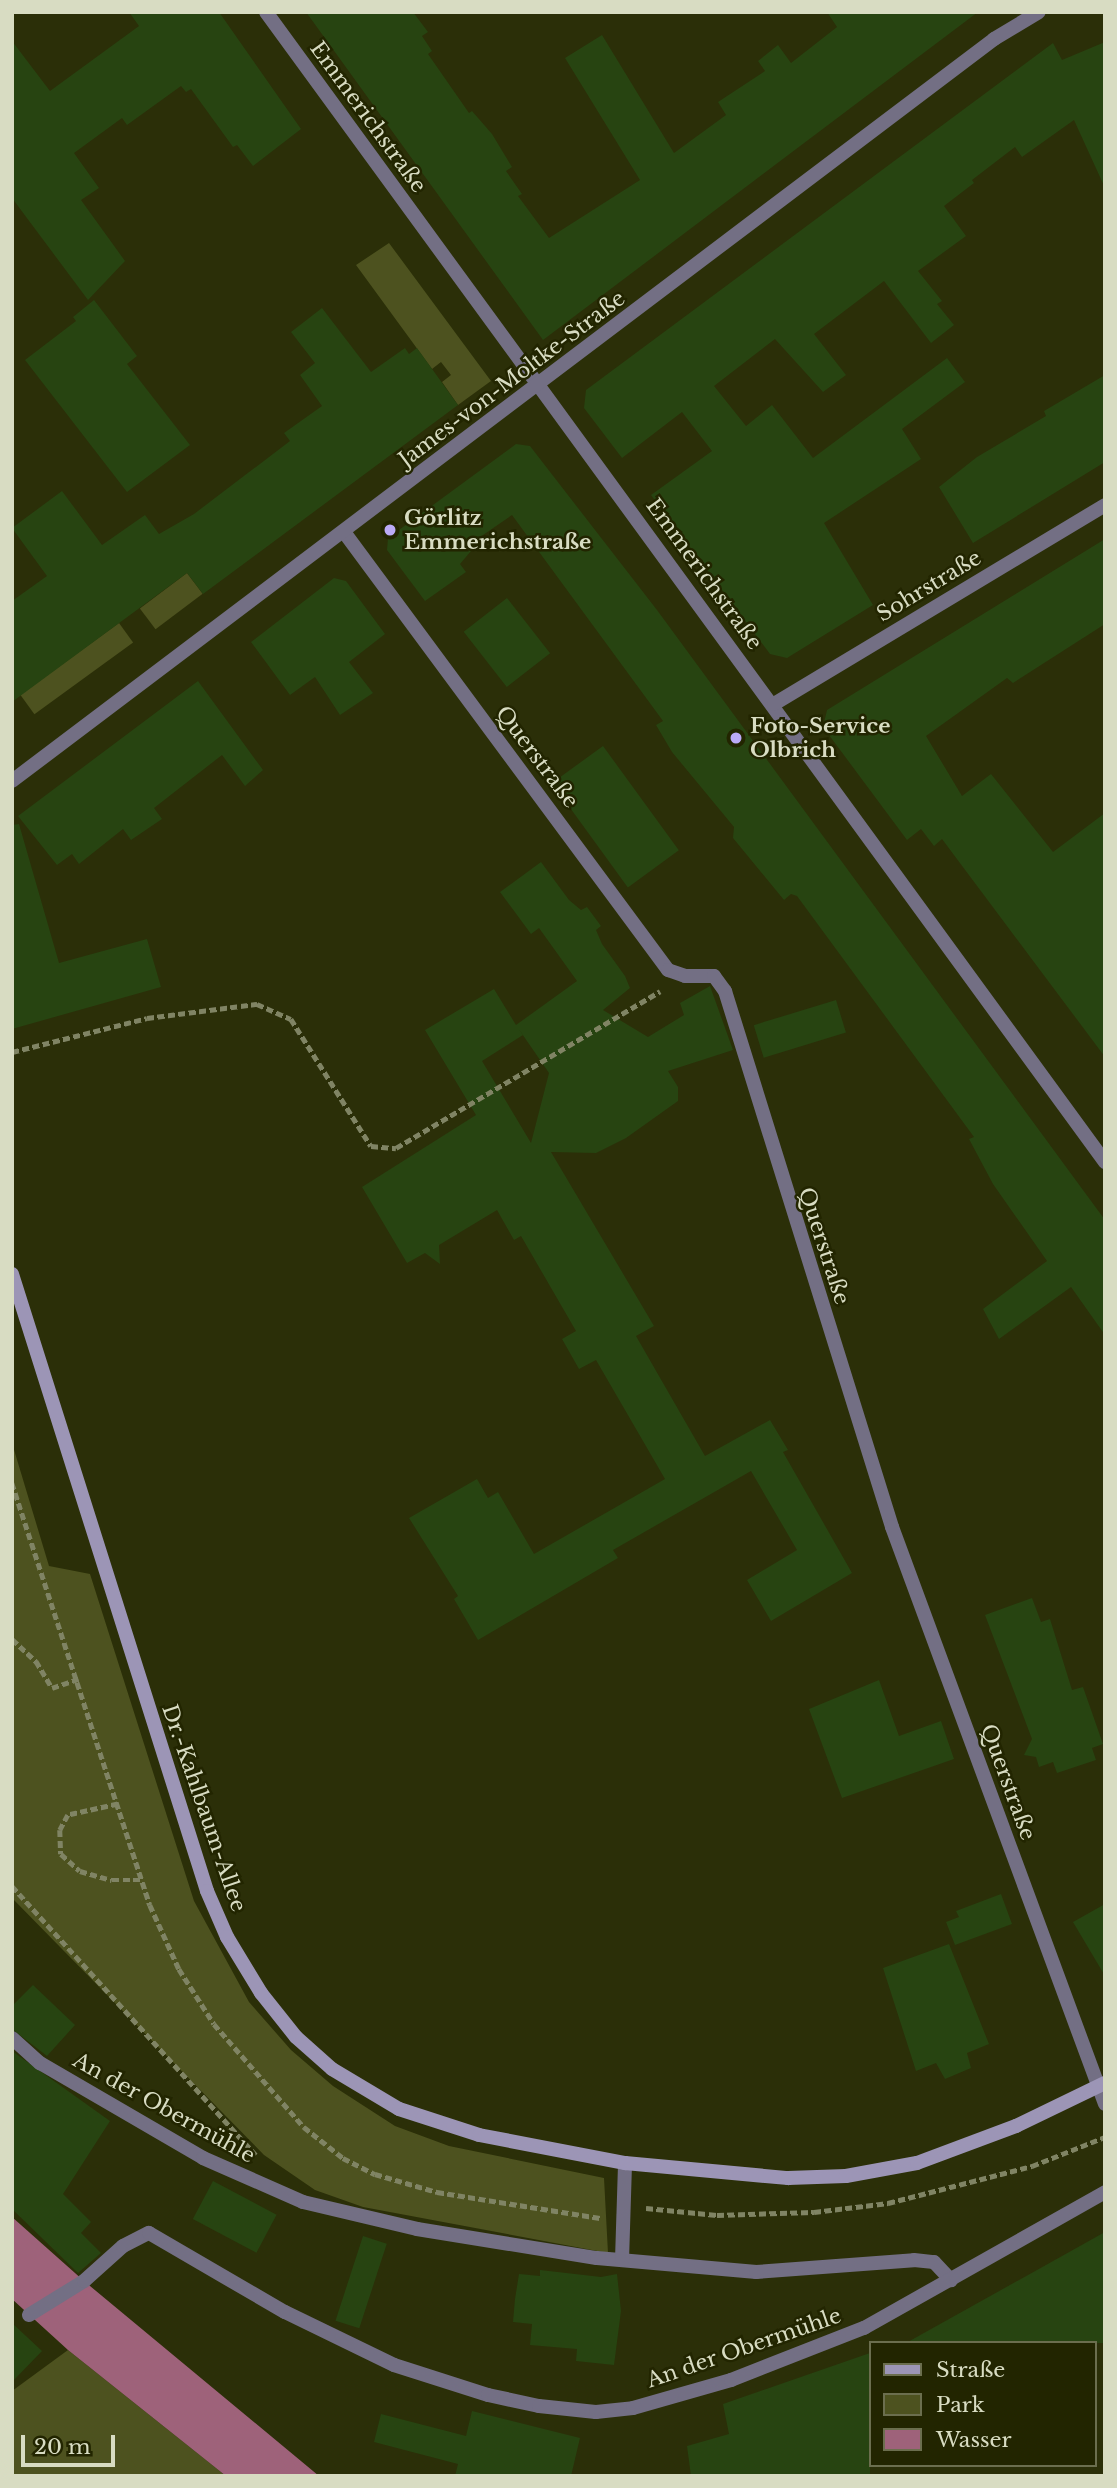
<!DOCTYPE html>
<html>
<head>
<meta charset="utf-8">
<style>
	body { margin:0 }
	#map { position:relative; width:1117px; height:2488px; overflow:hidden; background:#2b2f08; font-family:"Libre Baskerville",serif }
	div>[style] { position:absolute }
	[style*='--x'] { left:calc(var(--x)*1px); top:calc(var(--y)*1px); width:calc(var(--w)*1px); rotate:calc(var(--a)*1deg) }
	.green>* { inset:0; background:#4d521f; transform-origin:0 0 }
	.water>* { inset:0; background:#9e627a }
	.building>* { inset:0; background:#274411; transform-origin:0 0 }
	.path>* { height:4.5px; margin-top:-2.25px; transform-origin:0; background:repeating-linear-gradient(90deg,#808464 0 7px,transparent 0 10.5px) }
	.minor>* { height:14px; margin:-7px; padding:0 7px; transform-origin:7px; border-radius:7px; background:#736f84 }
	.secondary>* { height:14px; margin:-7px; padding:0 7px; transform-origin:7px; border-radius:7px; background:#9c95b6 }
	.dots>* { width:19px; height:19px; translate:-50% -50%; box-sizing:border-box; border:4px solid #222500; border-radius:50% }
	span { translate:-50% -50%; white-space:nowrap; text-align:center; line-height:1.15; -webkit-text-stroke:5px #222500; paint-order:stroke }
	.street-label { font-size:21px; color:#d8dcc2 }
	.poi-label { font-size:21px; color:#d8dcc2; font-weight:700 }
	.left { translate:0 -50%; text-align:left }
	.frame { position:absolute; inset:0; border:14px solid #d8dcc2; pointer-events:none }
	.legend { position:absolute; left:869px; top:2341px; width:228px; height:126px; box-sizing:border-box; background:#222500; border:2px solid #6b6e4e; margin:0; padding:9px 12px; list-style:none; font-size:21px; color:#d8dcc2 }
	.legend li { display:flex; align-items:center; gap:14px; height:35px }
	.legend b { width:35px; border:2px solid #6b6e4e }
	.scale { position:absolute; left:21px; top:2435px; width:94px; height:32px; box-sizing:border-box; border:4px solid #d8dcc2; border-top:0; padding-left:9px; font-size:21px; line-height:24px; white-space:nowrap; color:#d8dcc2; -webkit-text-stroke:5px #222500; paint-order:stroke }
</style>
</head>
<body>
<div id="map">
	<div class="green">
		<div style="clip-path:polygon(389px 243px,491px 381px,458px 405px,442px 382px,451px 375px,441px 362px,432px 369px,356px 265px)"></div>
		<div style="left:187px;top:573px;width:26px;height:59px;rotate:53deg"></div>
		<div style="left:119px;top:623px;width:24px;height:122px;rotate:54deg"></div>
		<div style="clip-path:polygon(12px 1443px,49px 1566px,90px 1574px,194px 1901px,249px 2002px,291px 2050px,333px 2086px,395px 2126px,449px 2146px,604px 2178px,608px 2253px,363px 2207px,315px 2190px,264px 2155px,12px 1898px)"></div>
		<div style="clip-path:polygon(68px 2350px,226px 2476px,12px 2476px,12px 2391px)"></div>
	</div>
	<div class="water">
		<div style="clip-path:polygon(12px 2217px,84px 2281px,319px 2476px,226px 2476px,68px 2350px,12px 2299px)"></div>
	</div>
	<div class="building">
		<div style="clip-path:polygon(129px 12px,219px 12px,301px 129px,253px 166px,237px 145px,233px 147px,191px 89px,186px 92px,181px 86px,127px 125px,122px 118px,74px 153px,99px 188px,81px 200px,125px 261px,88px 300px,12px 198px,12px 41px,50px 91px,139px 26px)"></div>
		<div style="clip-path:polygon(306px 12px,413px 12px,428px 32px,422px 36px,432px 51px,428px 54px,469px 113px,472px 111px,492px 134px,512px 167px,506px 171px,522px 194px,518px 196px,549px 238px,640px 180px,565px 58px,602px 35px,674px 153px,726px 115px,718px 102px,765px 71px,758px 61px,778px 45px,791px 63px,837px 27px,827px 12px,978px 12px,543px 340px)"></div>
		<div style="clip-path:polygon(1105px 42px,1105px 188px,1074px 120px,1022px 157px,1015px 147px,972px 180px,974px 183px,944px 206px,966px 236px,918px 271px,942px 301px,937px 304px,954px 325px,931px 343px,884px 281px,814px 334px,846px 375px,823px 392px,775px 339px,714px 386px,746px 426px,772px 405px,813px 458px,947px 358px,965px 382px,902px 429px,921px 459px,824px 523px,873px 605px,787px 658px,770px 654px,651px 495px,712px 451px,682px 412px,622px 458px,584px 408px,586px 390px,1053px 43px,1062px 60px)"></div>
		<div style="clip-path:polygon(94px 300px,137px 356px,127px 364px,190px 445px,127px 492px,25px 360px,76px 321px,73px 317px)"></div>
		<div style="clip-path:polygon(322px 308px,371px 372px,405px 348px,409px 354px,417px 348px,458px 405px,203px 594px,187px 573px,12px 702px,12px 601px,47px 576px,12px 528px,62px 491px,102px 545px,145px 515px,159px 534px,194px 514px,290px 441px,284px 433px,322px 406px,300px 375px,315px 363px,291px 332px)"></div>
		<div style="clip-path:polygon(1105px 375px,1105px 462px,973px 543px,939px 487px,977px 457px,1046px 416px,1044px 411px)"></div>
		<div style="clip-path:polygon(516px 444px,530px 446px,657px 610px,1105px 1220px,1105px 1335px,1071px 1287px,999px 1339px,983px 1309px,1047px 1261px,993px 1184px,969px 1139px,974px 1137px,797px 896px,791px 894px,784px 900px,733px 838px,734px 827px,672px 752px,656px 725px,663px 721px,512px 515px,467px 546px,471px 551px,460px 564px,466px 572px,425px 601px,387px 550px,388px 538px)"></div>
		<div style="clip-path:polygon(1105px 539px,1105px 624px,1013px 683px,1007px 678px,926px 736px,962px 796px,991px 774px,1053px 852px,1105px 813px,1105px 1057px,942px 839px,934px 846px,921px 829px,907px 840px,823px 727px,827px 710px)"></div>
		<div style="clip-path:polygon(334px 578px,346px 581px,385px 634px,349px 662px,373px 693px,340px 715px,315px 677px,290px 695px,251px 642px)"></div>
		<div style="left:507px;top:598px;width:70px;height:55px;rotate:52deg"></div>
		<div style="clip-path:polygon(198px 681px,263px 770px,245px 786px,222px 755px,154px 808px,162px 819px,131px 840px,123px 829px,79px 864px,72px 854px,57px 865px,18px 816px)"></div>
		<div style="left:603px;top:746px;width:129px;height:63px;rotate:54deg"></div>
		<div style="clip-path:polygon(19px 824px,59px 963px,147px 939px,161px 987px,12px 1029px,12px 825px)"></div>
		<div style="clip-path:polygon(evenodd,541px 862px,569px 900px,581px 910px,587px 907px,601px 926px,596px 930px,602px 944px,625px 976px,630px 988px,603px 1010px,648px 1037px,684px 1015px,680px 1003px,710px 986px,733px 1050px,668px 1071px,678px 1087px,678px 1101px,626px 1138px,596px 1153px,551px 1152px,654px 1326px,636px 1336px,705px 1456px,770px 1420px,788px 1450px,783px 1452px,852px 1573px,771px 1621px,747px 1580px,797px 1550px,751px 1471px,613px 1550px,618px 1558px,478px 1640px,454px 1599px,458px 1596px,409px 1518px,477px 1479px,488px 1498px,498px 1492px,534px 1554px,665px 1479px,596px 1360px,579px 1369px,562px 1339px,576px 1331px,521px 1236px,514px 1240px,497px 1210px,439px 1245px,440px 1264px,425px 1253px,407px 1263px,362px 1187px,476px 1115px,425px 1030px,494px 989px,516px 1025px,577px 981px,539px 928px,531px 934px,500px 892px,541px 862px,518px 1028px,549px 1073px,531px 1143px,482px 1061px,523px 1035px,518px 1028px)"></div>
		<div style="left:836px;top:1000px;width:34px;height:86px;rotate:73deg"></div>
		<div style="clip-path:polygon(1032px 1598px,1041px 1622px,1050px 1619px,1072px 1690px,1083px 1687px,1103px 1744px,1092px 1748px,1096px 1760px,1057px 1773px,1053px 1762px,1039px 1767px,1036px 1757px,1024px 1755px,1032px 1739px,985px 1615px)"></div>
		<div style="clip-path:polygon(879px 1680px,899px 1736px,941px 1721px,954px 1759px,842px 1798px,809px 1709px)"></div>
		<div style="clip-path:polygon(1001px 1894px,1012px 1924px,955px 1945px,946px 1922px,959px 1917px,956px 1911px)"></div>
		<div style="clip-path:polygon(1105px 1904px,1105px 1976px,1073px 1922px)"></div>
		<div style="clip-path:polygon(949px 1944px,989px 2044px,967px 2053px,971px 2068px,945px 2079px,936px 2063px,916px 2071px,883px 1968px)"></div>
		<div style="clip-path:polygon(33px 1985px,75px 2025px,47px 2056px,12px 2029px,12px 2006px)"></div>
		<div style="clip-path:polygon(12px 2051px,110px 2121px,63px 2194px,91px 2222px,81px 2233px,101px 2253px,78px 2273px,12px 2209px)"></div>
		<div style="left:213px;top:2181px;width:72px;height:43px;rotate:28deg"></div>
		<div style="clip-path:polygon(1105px 2232px,1105px 2343px,906px 2343px)"></div>
		<div style="left:363px;top:2236px;width:25px;height:89px;rotate:18deg"></div>
		<div style="clip-path:polygon(540px 2270px,601px 2277px,617px 2274px,621px 2311px,614px 2365px,576px 2361px,577px 2349px,530px 2345px,532px 2324px,513px 2322px,515px 2299px,519px 2274px,540px 2276px)"></div>
		<div style="clip-path:polygon(12px 2323px,42px 2351px,12px 2382px)"></div>
		<div style="clip-path:polygon(870px 2353px,870px 2476px,691px 2476px,687px 2446px,729px 2434px,723px 2404px)"></div>
		<div style="clip-path:polygon(472px 2411px,580px 2438px,571px 2476px,455px 2476px,458px 2464px,374px 2442px,381px 2414px,466px 2436px)"></div>
	</div>
	<div class="path">
		<div style="--x:12;--y:1052;--w:139;--a:-14.1"></div>
		<div style="--x:147;--y:1018;--w:111;--a:-7.3"></div>
		<div style="--x:257;--y:1004;--w:37;--a:24"></div>
		<div style="--x:291;--y:1019;--w:150;--a:57.8"></div>
		<div style="--x:371;--y:1146;--w:25;--a:5"></div>
		<div style="--x:396;--y:1148;--w:307;--a:-30.7"></div>
		<div style="--x:12;--y:1483;--w:444;--a:71.9"></div>
		<div style="--x:150;--y:1905;--w:70;--a:65.6"></div>
		<div style="--x:179;--y:1969;--w:65;--a:57.5"></div>
		<div style="--x:214;--y:2024;--w:137;--a:48.9"></div>
		<div style="--x:304;--y:2127;--w:50;--a:38.5"></div>
		<div style="--x:343;--y:2158;--w:36;--a:27"></div>
		<div style="--x:375;--y:2174;--w:65;--a:16.2"></div>
		<div style="--x:437;--y:2192;--w:165;--a:9.1"></div>
		<div style="--x:12;--y:1639;--w:33;--a:43"></div>
		<div style="--x:36;--y:1661;--w:31;--a:59"></div>
		<div style="--x:52;--y:1688;--w:28;--a:-19"></div>
		<div style="--x:118;--y:1804;--w:51;--a:167.6"></div>
		<div style="--x:68;--y:1815;--w:17;--a:118"></div>
		<div style="--x:60;--y:1830;--w:24;--a:88"></div>
		<div style="--x:61;--y:1854;--w:25;--a:42"></div>
		<div style="--x:80;--y:1871;--w:33;--a:16"></div>
		<div style="--x:112;--y:1880;--w:30;--a:0"></div>
		<div style="--x:12;--y:1886;--w:363;--a:47.8"></div>
		<div style="--x:646;--y:2208;--w:71;--a:5.6"></div>
		<div style="--x:717;--y:2215;--w:97;--a:-1.8"></div>
		<div style="--x:814;--y:2212;--w:75;--a:-6.9"></div>
		<div style="--x:888;--y:2203;--w:149;--a:-14.4"></div>
		<div style="--x:1032;--y:2166;--w:79;--a:-21.7"></div>
	</div>
	<div class="minor">
		<div style="--x:266;--y:12;--w:1424;--a:53.89"></div>
		<div style="--x:344;--y:532;--w:545;--a:53.51"></div>
		<div style="--x:668;--y:970;--w:18;--a:19"></div>
		<div style="--x:685;--y:976;--w:29;--a:0"></div>
		<div style="--x:714;--y:976;--w:19;--a:54"></div>
		<div style="--x:725;--y:991;--w:561;--a:72.69"></div>
		<div style="--x:892;--y:1527;--w:615;--a:69.74"></div>
		<div style="--x:774;--y:704;--w:386;--a:-31"></div>
		<div style="--x:12;--y:781;--w:1231;--a:-37.07"></div>
		<div style="--x:994;--y:39;--w:52;--a:-31"></div>
		<div style="--x:12;--y:2038;--w:38;--a:42"></div>
		<div style="--x:40;--y:2063;--w:189;--a:30.2"></div>
		<div style="--x:203;--y:2158;--w:109;--a:23.7"></div>
		<div style="--x:303;--y:2202;--w:117;--a:13.3"></div>
		<div style="--x:417;--y:2229;--w:182;--a:9.2"></div>
		<div style="--x:597;--y:2258;--w:160;--a:5"></div>
		<div style="--x:756;--y:2272;--w:158;--a:-4.3"></div>
		<div style="--x:914;--y:2260;--w:20;--a:6"></div>
		<div style="--x:934;--y:2262;--w:25;--a:47"></div>
		<div style="--x:622;--y:2260;--w:97;--a:-88.2"></div>
		<div style="--x:29;--y:2315;--w:65;--a:-31.7"></div>
		<div style="--x:84;--y:2281;--w:52;--a:-41.9"></div>
		<div style="--x:123;--y:2246;--w:29;--a:-27"></div>
		<div style="--x:149;--y:2233;--w:157;--a:30.2"></div>
		<div style="--x:285;--y:2312;--w:121;--a:25.9"></div>
		<div style="--x:394;--y:2365;--w:99;--a:17.7"></div>
		<div style="--x:488;--y:2395;--w:52;--a:12.2"></div>
		<div style="--x:539;--y:2406;--w:57;--a:6"></div>
		<div style="--x:596;--y:2412;--w:37;--a:-6"></div>
		<div style="--x:633;--y:2408;--w:102;--a:-15.9"></div>
		<div style="--x:731;--y:2380;--w:143;--a:-21.4"></div>
		<div style="--x:864;--y:2328;--w:277;--a:-29.4"></div>
	</div>
	<div class="secondary">
		<div style="--x:12;--y:1274;--w:647;--a:72.46"></div>
		<div style="--x:207;--y:1891;--w:50;--a:66.5"></div>
		<div style="--x:227;--y:1937;--w:66;--a:58.7"></div>
		<div style="--x:261;--y:1993;--w:56;--a:51.5"></div>
		<div style="--x:296;--y:2037;--w:48;--a:41.6"></div>
		<div style="--x:332;--y:2069;--w:78;--a:30.8"></div>
		<div style="--x:399;--y:2109;--w:84;--a:18"></div>
		<div style="--x:479;--y:2135;--w:149;--a:10.9"></div>
		<div style="--x:625;--y:2163;--w:164;--a:5.3"></div>
		<div style="--x:788;--y:2178;--w:58;--a:-2"></div>
		<div style="--x:846;--y:2176;--w:72;--a:-10.4"></div>
		<div style="--x:917;--y:2163;--w:106;--a:-20.5"></div>
		<div style="--x:1016;--y:2126;--w:99;--a:-25.8"></div>
	</div>
	<div class="dots">
		<div style="left:390px;top:530px;background:#bbaaf6"></div>
		<div style="left:736px;top:738px;background:#bbaaf6"></div>
	</div>
	<div class="street-label">
		<span style="left:368px;top:117px;rotate:54deg">Emmerichstraße</span>
		<span style="left:512px;top:379px;rotate:-37deg">James-von-Moltke-Straße</span>
		<span style="left:704px;top:574px;rotate:54deg">Emmerichstraße</span>
		<span style="left:929px;top:586px;rotate:-31deg">Sohrstraße</span>
		<span style="left:537px;top:757px;rotate:53deg">Querstraße</span>
		<span style="left:824px;top:1246px;rotate:72deg">Querstraße</span>
		<span style="left:1008px;top:1782px;rotate:70deg">Querstraße</span>
		<span style="left:204px;top:1808px;rotate:71deg">Dr.-Kahlbaum-Allee</span>
		<span style="left:164px;top:2108px;rotate:29deg">An der Obermühle</span>
		<span style="left:744px;top:2348px;rotate:-19deg">An der Obermühle</span>
	</div>
	<div class="poi-label">
		<span class="left" style="left:404px;top:530px">Görlitz<br>Emmerichstraße</span>
		<span class="left" style="left:750px;top:738px">Foto-Service<br>Olbrich</span>
	</div>
	<div class="frame"></div>
	<ul class="legend">
	<li><b style="height:9px;background:#9c95b6"></b>Straße</li>
	<li><b style="height:19px;background:#4d521f"></b>Park</li>
	<li><b style="height:19px;background:#9e627a"></b>Wasser</li>
	</ul>
	<div class="scale">20 m</div>
</div>
</body>
</html>
